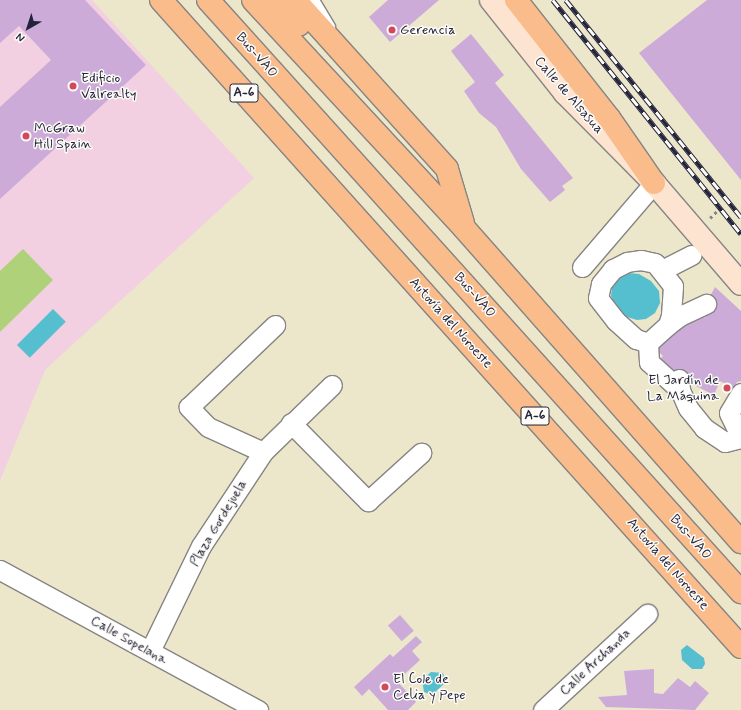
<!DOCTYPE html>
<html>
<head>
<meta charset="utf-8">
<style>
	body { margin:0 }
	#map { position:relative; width:741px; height:710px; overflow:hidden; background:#ece7cb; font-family:Mynerve,sans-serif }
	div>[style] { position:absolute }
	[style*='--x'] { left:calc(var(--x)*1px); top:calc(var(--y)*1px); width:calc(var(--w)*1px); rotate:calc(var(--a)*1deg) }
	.built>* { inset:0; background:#f2cfe1 }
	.green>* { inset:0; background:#aed17a }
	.water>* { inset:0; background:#55bfd0; transform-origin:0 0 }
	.building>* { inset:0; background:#ccabd9; transform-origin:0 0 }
	.path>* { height:2.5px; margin-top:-1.25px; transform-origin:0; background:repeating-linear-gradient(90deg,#878483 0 3px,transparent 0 6px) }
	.roads { filter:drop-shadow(1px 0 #878483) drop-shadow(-1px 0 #878483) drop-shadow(0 1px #878483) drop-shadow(0 -1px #878483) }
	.lane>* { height:10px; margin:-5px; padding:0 5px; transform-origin:5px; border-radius:5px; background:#fff }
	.street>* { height:19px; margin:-9.5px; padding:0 9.5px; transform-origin:9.5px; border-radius:9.5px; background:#fff }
	.secondary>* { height:22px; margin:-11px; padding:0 11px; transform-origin:11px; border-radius:11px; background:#fde4d0 }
	.highway>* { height:22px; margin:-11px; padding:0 11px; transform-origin:11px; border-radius:11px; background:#f9bc8a }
	.rail>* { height:4.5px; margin-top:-2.25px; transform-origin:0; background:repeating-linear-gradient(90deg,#fdfcf7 0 9px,#22223b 0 18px); box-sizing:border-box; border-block:1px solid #22223b }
	.dots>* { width:11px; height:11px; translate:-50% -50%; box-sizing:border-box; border:2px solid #fdfcf7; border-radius:50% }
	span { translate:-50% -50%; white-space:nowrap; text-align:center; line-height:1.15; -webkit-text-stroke:3px #fdfcf7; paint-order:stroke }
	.shield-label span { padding:1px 3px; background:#fdfcf7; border:1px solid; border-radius:3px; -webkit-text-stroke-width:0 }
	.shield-label { font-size:13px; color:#22223b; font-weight:700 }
	.poi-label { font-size:14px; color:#22223b }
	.left { translate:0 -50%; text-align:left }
	.right { translate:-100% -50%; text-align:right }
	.street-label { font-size:14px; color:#22223b }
	.north { position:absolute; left:8px; top:8px; width:40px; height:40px; -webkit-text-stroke:3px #fdfcf7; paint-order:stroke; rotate:219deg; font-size:11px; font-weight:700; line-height:16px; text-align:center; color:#22223b }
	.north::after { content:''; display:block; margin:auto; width:14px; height:18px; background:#22223b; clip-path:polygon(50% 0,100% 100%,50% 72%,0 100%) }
</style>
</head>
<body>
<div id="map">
	<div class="built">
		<div style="clip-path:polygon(0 0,92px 0,254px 178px,45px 370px,0 481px)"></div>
	</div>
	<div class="green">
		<div style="clip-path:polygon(23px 249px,53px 280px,0 332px,0 271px)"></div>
	</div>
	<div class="water">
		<div style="clip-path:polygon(629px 273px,639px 274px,651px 281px,659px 291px,660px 303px,655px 313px,646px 319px,637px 320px,627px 317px,616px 307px,611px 296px,612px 287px,618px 278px)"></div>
		<div style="left:53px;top:309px;width:18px;height:51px;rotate:45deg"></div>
		<div style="clip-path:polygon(687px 645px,704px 658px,705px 664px,702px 669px,692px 669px,682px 660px,681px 650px)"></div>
		<div style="clip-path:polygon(431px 672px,443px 673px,446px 682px,432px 695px,424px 692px,422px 680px)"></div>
	</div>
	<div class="building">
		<div style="clip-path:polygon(0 0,85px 0,146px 65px,0 199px,0 107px,51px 60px,19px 26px,0 43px)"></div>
		<div style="clip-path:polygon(388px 0,439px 0,390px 42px,369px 17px)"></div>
		<div style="clip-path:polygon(707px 0,741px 0,741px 180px,639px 53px)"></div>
		<div style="clip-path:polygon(471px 34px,504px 75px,495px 83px,573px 178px,562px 186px,565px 190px,550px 202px,521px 169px,496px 127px,479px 113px,464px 91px,475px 82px,451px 51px)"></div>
		<div style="clip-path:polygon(715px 287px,741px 311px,741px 381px,737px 382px,734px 388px,720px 381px,714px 395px,654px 365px,663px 356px,655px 348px,699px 311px,705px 318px,709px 310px,706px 304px)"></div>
		<div style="left:400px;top:615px;width:21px;height:16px;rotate:49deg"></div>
		<div style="clip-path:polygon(416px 636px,422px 642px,412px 651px,420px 660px,397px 681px,416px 702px,408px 710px,388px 710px,369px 689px,362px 696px,354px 687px,390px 654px,393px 657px)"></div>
		<div style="clip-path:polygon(654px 669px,654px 693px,663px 694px,678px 678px,690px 687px,695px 681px,709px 693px,695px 710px,606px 707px,598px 697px,627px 695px,624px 671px)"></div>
	</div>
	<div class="path">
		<div style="--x:710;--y:218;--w:13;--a:-45"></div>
	</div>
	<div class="roads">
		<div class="lane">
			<div style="--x:314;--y:0;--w:31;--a:59"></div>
		</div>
		<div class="street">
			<div style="--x:582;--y:267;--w:111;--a:-49.4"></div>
			<div style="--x:662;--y:270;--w:33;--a:-27"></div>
			<div style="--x:668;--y:325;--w:15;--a:-37"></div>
			<div style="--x:680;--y:316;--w:29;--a:-25"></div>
			<div style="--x:648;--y:343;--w:27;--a:-42"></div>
			<div style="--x:668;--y:325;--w:10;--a:-73"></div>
			<div style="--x:671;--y:315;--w:29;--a:-86"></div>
			<div style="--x:673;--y:286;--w:29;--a:-128"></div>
			<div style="--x:655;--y:263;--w:14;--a:-168"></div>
			<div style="--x:641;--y:260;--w:14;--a:172"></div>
			<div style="--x:627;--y:262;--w:16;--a:153"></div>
			<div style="--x:613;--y:269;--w:19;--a:129"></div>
			<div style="--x:601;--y:284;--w:14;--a:102"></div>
			<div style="--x:598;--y:298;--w:29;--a:52"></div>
			<div style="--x:616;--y:321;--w:27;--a:42"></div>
			<div style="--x:636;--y:339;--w:13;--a:18"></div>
			<div style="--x:648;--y:343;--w:19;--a:87"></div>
			<div style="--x:649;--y:362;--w:42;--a:42.1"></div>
			<div style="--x:679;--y:379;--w:11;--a:85"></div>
			<div style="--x:680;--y:390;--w:20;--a:66"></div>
			<div style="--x:688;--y:408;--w:26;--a:51"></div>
			<div style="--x:704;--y:428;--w:25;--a:34"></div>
			<div style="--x:725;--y:442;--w:16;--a:-14"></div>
			<div style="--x:741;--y:393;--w:23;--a:121"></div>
			<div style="--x:729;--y:413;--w:28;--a:64"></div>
			<div style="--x:291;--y:423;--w:110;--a:45.4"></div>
			<div style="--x:368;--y:501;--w:72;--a:-42.2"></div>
			<div style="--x:263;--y:452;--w:96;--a:-44.2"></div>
			<div style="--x:0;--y:570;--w:294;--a:28.5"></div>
			<div style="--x:150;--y:651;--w:117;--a:-64.1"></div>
			<div style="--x:201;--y:546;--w:113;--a:-56.6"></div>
			<div style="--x:263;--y:452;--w:60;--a:-155.6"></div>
			<div style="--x:208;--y:427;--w:28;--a:-134"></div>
			<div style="--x:189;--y:407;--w:119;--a:-43.6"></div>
			<div style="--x:543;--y:710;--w:142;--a:-42.7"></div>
		</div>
		<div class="secondary">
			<div style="--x:491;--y:0;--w:119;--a:51.5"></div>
			<div style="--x:565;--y:93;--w:127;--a:45.3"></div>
			<div style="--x:654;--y:183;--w:133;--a:49.3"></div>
		</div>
		<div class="highway">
			<div style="--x:161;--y:0;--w:869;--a:48.13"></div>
			<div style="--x:208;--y:0;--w:797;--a:48"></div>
			<div style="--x:253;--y:0;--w:311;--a:47.2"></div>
			<div style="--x:464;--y:228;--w:419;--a:48.6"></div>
			<div style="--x:277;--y:0;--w:33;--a:49"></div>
			<div style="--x:295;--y:0;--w:227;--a:48"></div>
			<div style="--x:447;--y:169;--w:56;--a:73.5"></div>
			<div style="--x:516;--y:0;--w:150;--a:51.8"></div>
			<div style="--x:609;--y:118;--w:79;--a:55.3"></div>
		</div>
	</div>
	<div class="rail">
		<div style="--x:553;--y:0;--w:300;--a:51.2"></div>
		<div style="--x:566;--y:0;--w:279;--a:51.1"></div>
	</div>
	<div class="dots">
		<div style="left:392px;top:30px;background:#d1495b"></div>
		<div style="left:73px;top:86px;background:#d1495b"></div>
		<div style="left:26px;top:136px;background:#d1495b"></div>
		<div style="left:727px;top:388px;background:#d1495b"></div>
		<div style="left:385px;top:687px;background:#d1495b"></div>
	</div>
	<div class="shield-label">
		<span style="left:244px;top:93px">A-6</span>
		<span style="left:535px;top:416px">A-6</span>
	</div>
	<div class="poi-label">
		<span class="left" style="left:400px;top:30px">Gerencia</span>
		<span class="left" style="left:81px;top:86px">Edificio<br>Valrealty</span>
		<span class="left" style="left:34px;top:136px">McGraw<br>Hill Spain</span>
		<span class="right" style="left:719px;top:388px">El Jardín de<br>La Máquina</span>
		<span class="left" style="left:393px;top:687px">El Cole de<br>Celia y Pepe</span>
	</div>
	<div class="street-label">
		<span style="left:257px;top:55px;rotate:48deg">Bus-VAO</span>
		<span style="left:569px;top:95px;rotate:49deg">Calle de Alsasua</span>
		<span style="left:475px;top:295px;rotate:48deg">Bus-VAO</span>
		<span style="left:451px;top:323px;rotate:48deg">Autovía del Noroeste</span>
		<span style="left:218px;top:523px;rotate:-59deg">Plaza Gordejuela</span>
		<span style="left:691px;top:537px;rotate:48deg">Bus-VAO</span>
		<span style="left:668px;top:564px;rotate:49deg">Autovía del Noroeste</span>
		<span style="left:129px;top:640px;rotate:29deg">Calle Sopelana</span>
		<span style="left:595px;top:662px;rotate:-43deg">Calle Archanda</span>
	</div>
	<div class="north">N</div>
</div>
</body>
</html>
